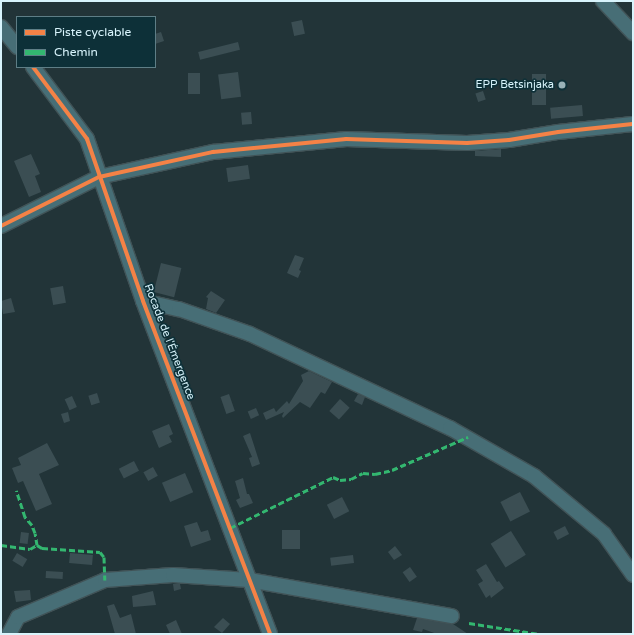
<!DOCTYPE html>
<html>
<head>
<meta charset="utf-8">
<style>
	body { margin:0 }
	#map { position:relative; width:634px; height:635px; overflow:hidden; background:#223438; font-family:"Varela Round",sans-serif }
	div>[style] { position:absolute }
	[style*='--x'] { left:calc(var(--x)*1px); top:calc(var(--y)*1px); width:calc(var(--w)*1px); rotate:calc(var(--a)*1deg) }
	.building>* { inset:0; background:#3b4e53; transform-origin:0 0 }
	.roads { filter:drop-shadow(1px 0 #415357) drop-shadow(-1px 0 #415357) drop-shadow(0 1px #415357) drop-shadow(0 -1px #415357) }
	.minor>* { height:14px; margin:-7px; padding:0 7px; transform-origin:7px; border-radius:7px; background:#476e76 }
	.quiet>* { height:3px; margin-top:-1.5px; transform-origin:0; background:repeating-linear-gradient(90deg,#33b770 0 6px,transparent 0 9px) }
	.cycleway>* { height:4px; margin:-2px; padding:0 2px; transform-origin:2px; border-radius:2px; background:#f48246 }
	.dots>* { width:11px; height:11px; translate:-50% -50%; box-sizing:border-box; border:2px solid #0d3038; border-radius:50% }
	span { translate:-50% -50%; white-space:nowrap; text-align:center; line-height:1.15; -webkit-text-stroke:3.5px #0d3038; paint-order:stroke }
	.poi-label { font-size:11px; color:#d8f4fc }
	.right { translate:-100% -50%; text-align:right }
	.street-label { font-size:11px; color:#d8f4fc }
	.frame { position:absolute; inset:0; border:2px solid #d8f4fc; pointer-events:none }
	.legend { position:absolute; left:16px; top:16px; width:140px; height:52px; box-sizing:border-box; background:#0d3038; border:1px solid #5e7e86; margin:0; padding:5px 7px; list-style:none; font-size:12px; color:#d8f4fc }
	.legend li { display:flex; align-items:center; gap:8px; height:20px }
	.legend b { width:20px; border:1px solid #5e7e86 }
</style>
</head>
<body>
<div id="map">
	<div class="building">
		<div style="left:302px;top:20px;width:14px;height:11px;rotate:78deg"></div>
		<div style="clip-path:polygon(161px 32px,164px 41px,155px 44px,155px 34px)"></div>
		<div style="left:238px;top:42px;width:8px;height:41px;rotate:76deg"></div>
		<div style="left:238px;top:72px;width:25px;height:20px;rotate:83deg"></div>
		<div style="left:188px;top:73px;width:12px;height:21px"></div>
		<div style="left:532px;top:74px;width:14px;height:31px"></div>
		<div style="left:483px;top:91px;width:9px;height:8px;rotate:72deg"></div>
		<div style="left:582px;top:105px;width:11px;height:32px;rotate:85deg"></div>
		<div style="left:251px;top:112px;width:12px;height:10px;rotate:85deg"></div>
		<div style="clip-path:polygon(501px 149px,501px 157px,475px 156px,475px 151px)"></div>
		<div style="clip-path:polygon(31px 154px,40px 174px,35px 176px,41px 192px,29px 197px,14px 161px)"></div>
		<div style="left:248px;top:165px;width:14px;height:22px;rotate:82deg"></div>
		<div style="clip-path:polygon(295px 255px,304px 258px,299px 270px,301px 271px,298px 278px,287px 273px)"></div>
		<div style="left:161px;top:263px;width:21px;height:30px;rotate:14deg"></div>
		<div style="left:63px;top:286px;width:17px;height:13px;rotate:80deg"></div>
		<div style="clip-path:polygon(211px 291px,225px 300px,216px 313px,206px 309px,208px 298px,206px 297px)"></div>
		<div style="clip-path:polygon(11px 298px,15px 312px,3px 314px,1px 301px)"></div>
		<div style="clip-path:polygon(309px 371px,332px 382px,325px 394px,321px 392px,310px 408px,300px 402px,283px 418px,282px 416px,284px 412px,266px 420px,263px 413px,274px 408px,276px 412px,287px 401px,289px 404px,303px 381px,301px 375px)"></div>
		<div style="left:97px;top:393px;width:10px;height:9px;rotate:73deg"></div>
		<div style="left:229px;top:394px;width:18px;height:9px;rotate:71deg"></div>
		<div style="clip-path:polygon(358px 394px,365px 397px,362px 405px,354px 401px)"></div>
		<div style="left:72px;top:396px;width:12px;height:8px;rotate:66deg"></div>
		<div style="left:340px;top:399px;width:13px;height:16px;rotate:42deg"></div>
		<div style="left:256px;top:408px;width:8px;height:9px;rotate:67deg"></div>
		<div style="clip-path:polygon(68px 412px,70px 421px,64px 423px,61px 414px)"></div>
		<div style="clip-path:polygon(169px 424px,173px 434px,169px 436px,172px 442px,159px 448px,152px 431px)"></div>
		<div style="clip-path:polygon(250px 433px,260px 464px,252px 467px,249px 458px,252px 457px,243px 436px)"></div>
		<div style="clip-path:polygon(47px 443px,59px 465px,39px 474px,52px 504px,36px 511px,23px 481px,18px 483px,12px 468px,21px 465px,18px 458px)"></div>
		<div style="left:134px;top:461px;width:11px;height:17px;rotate:63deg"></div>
		<div style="left:153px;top:467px;width:10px;height:11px;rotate:61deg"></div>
		<div style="left:185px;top:473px;width:21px;height:25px;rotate:67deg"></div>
		<div style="clip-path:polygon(243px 478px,247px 494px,249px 494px,253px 503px,240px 508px,236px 500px,240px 498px,235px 481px)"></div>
		<div style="left:520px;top:492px;width:22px;height:22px;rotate:63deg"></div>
		<div style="left:342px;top:497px;width:16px;height:17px;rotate:63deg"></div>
		<div style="clip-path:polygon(197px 522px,201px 532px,208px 530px,211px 540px,191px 547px,184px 526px)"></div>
		<div style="left:565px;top:526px;width:9px;height:13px;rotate:63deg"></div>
		<div style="left:282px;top:530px;width:18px;height:19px"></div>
		<div style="left:511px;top:531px;width:28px;height:24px;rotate:58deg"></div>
		<div style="left:21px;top:532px;width:8px;height:11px;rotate:7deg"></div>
		<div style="clip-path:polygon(395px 546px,402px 555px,394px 560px,388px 552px)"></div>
		<div style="left:17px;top:553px;width:12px;height:9px;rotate:31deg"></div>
		<div style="left:70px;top:553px;width:23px;height:10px;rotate:5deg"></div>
		<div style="left:353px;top:555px;width:8px;height:23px;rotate:83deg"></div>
		<div style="clip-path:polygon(486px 564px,497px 582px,499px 581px,504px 588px,491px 598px,490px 595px,486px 598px,478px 584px,483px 581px,476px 570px)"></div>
		<div style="left:410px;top:567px;width:12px;height:9px;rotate:55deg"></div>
		<div style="left:46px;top:571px;width:17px;height:7px;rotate:3deg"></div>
		<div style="clip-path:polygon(173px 584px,180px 584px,181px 589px,174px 591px)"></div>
		<div style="clip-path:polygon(30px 590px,31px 600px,16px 602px,14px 591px)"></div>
		<div style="clip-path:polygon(153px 591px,156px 605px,133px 607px,132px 596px)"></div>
		<div style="clip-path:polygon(114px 604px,120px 618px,131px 614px,136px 634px,115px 634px,107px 606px)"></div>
		<div style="clip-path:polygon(223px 618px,230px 624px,222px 633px,214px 627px)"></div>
		<div style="clip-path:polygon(417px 618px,453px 624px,468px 634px,437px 634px,423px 629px,422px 632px,413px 630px)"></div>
		<div style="clip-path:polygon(176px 620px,182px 634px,170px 634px,166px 625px)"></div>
	</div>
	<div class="roads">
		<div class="minor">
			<div style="--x:603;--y:1;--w:44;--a:46.8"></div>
			<div style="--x:1;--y:27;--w:26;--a:51"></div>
			<div style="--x:33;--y:67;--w:90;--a:53.1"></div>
			<div style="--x:87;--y:139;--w:171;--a:70.9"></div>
			<div style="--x:143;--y:301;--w:356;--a:69.1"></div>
			<div style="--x:1;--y:226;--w:110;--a:-26.6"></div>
			<div style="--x:99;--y:177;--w:117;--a:-12.4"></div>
			<div style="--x:213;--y:152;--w:134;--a:-5.6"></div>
			<div style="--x:346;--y:139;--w:121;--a:1.9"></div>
			<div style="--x:467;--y:143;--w:42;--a:-4.1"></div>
			<div style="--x:509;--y:140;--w:50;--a:-9.3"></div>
			<div style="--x:558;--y:132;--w:75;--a:-6.1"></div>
			<div style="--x:143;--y:301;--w:37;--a:13"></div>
			<div style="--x:179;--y:309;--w:75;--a:19.4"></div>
			<div style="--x:250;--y:334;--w:221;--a:25.2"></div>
			<div style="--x:450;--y:428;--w:97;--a:29.7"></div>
			<div style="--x:534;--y:476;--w:91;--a:39.6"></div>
			<div style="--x:604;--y:534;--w:50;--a:54.7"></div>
			<div style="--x:9;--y:634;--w:19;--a:-62"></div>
			<div style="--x:18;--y:617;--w:95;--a:-23"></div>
			<div style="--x:105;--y:580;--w:68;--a:-4.2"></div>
			<div style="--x:173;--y:575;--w:76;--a:3.8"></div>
			<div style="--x:249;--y:580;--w:206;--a:10.1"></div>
		</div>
	</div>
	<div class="quiet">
		<div style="--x:230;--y:528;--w:115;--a:-26.3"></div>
		<div style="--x:333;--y:477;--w:8;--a:23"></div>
		<div style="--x:340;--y:480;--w:11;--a:-5"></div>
		<div style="--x:351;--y:479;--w:13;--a:-27"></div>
		<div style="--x:363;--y:473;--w:12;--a:5"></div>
		<div style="--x:375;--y:474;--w:17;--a:-13"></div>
		<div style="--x:392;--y:470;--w:83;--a:-23.5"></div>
		<div style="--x:1;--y:545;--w:29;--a:8"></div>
		<div style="--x:30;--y:549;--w:8;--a:-30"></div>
		<div style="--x:37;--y:545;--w:12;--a:-99"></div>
		<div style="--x:35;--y:533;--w:9;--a:-111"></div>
		<div style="--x:32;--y:525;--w:11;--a:-131"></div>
		<div style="--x:25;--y:517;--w:28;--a:-108"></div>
		<div style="--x:37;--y:545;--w:6;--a:31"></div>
		<div style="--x:42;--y:548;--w:58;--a:3.9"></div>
		<div style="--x:100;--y:552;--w:6;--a:51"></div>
		<div style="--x:104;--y:557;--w:23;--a:88"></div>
		<div style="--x:469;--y:623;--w:71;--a:8.9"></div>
	</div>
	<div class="cycleway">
		<div style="--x:33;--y:67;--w:90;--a:53.1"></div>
		<div style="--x:87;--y:139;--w:171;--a:70.9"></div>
		<div style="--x:143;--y:301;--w:356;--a:69.1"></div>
		<div style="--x:1;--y:226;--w:110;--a:-26.6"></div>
		<div style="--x:99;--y:177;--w:117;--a:-12.4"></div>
		<div style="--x:213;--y:152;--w:134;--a:-5.6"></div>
		<div style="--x:346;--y:139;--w:121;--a:1.9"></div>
		<div style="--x:467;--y:143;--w:42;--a:-4.1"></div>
		<div style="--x:509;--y:140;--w:50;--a:-9.3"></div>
		<div style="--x:558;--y:132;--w:75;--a:-6.1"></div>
	</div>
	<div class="dots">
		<div style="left:562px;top:85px;background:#98b1b7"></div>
	</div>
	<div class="poi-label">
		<span class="right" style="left:554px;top:85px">EPP Betsinjaka</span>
	</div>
	<div class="street-label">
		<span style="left:169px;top:342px;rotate:69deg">Rocade de l'Émergence</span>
	</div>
	<div class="frame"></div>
	<ul class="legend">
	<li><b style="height:5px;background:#f48246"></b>Piste cyclable</li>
	<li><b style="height:5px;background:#33b770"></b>Chemin</li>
	</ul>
</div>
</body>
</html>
